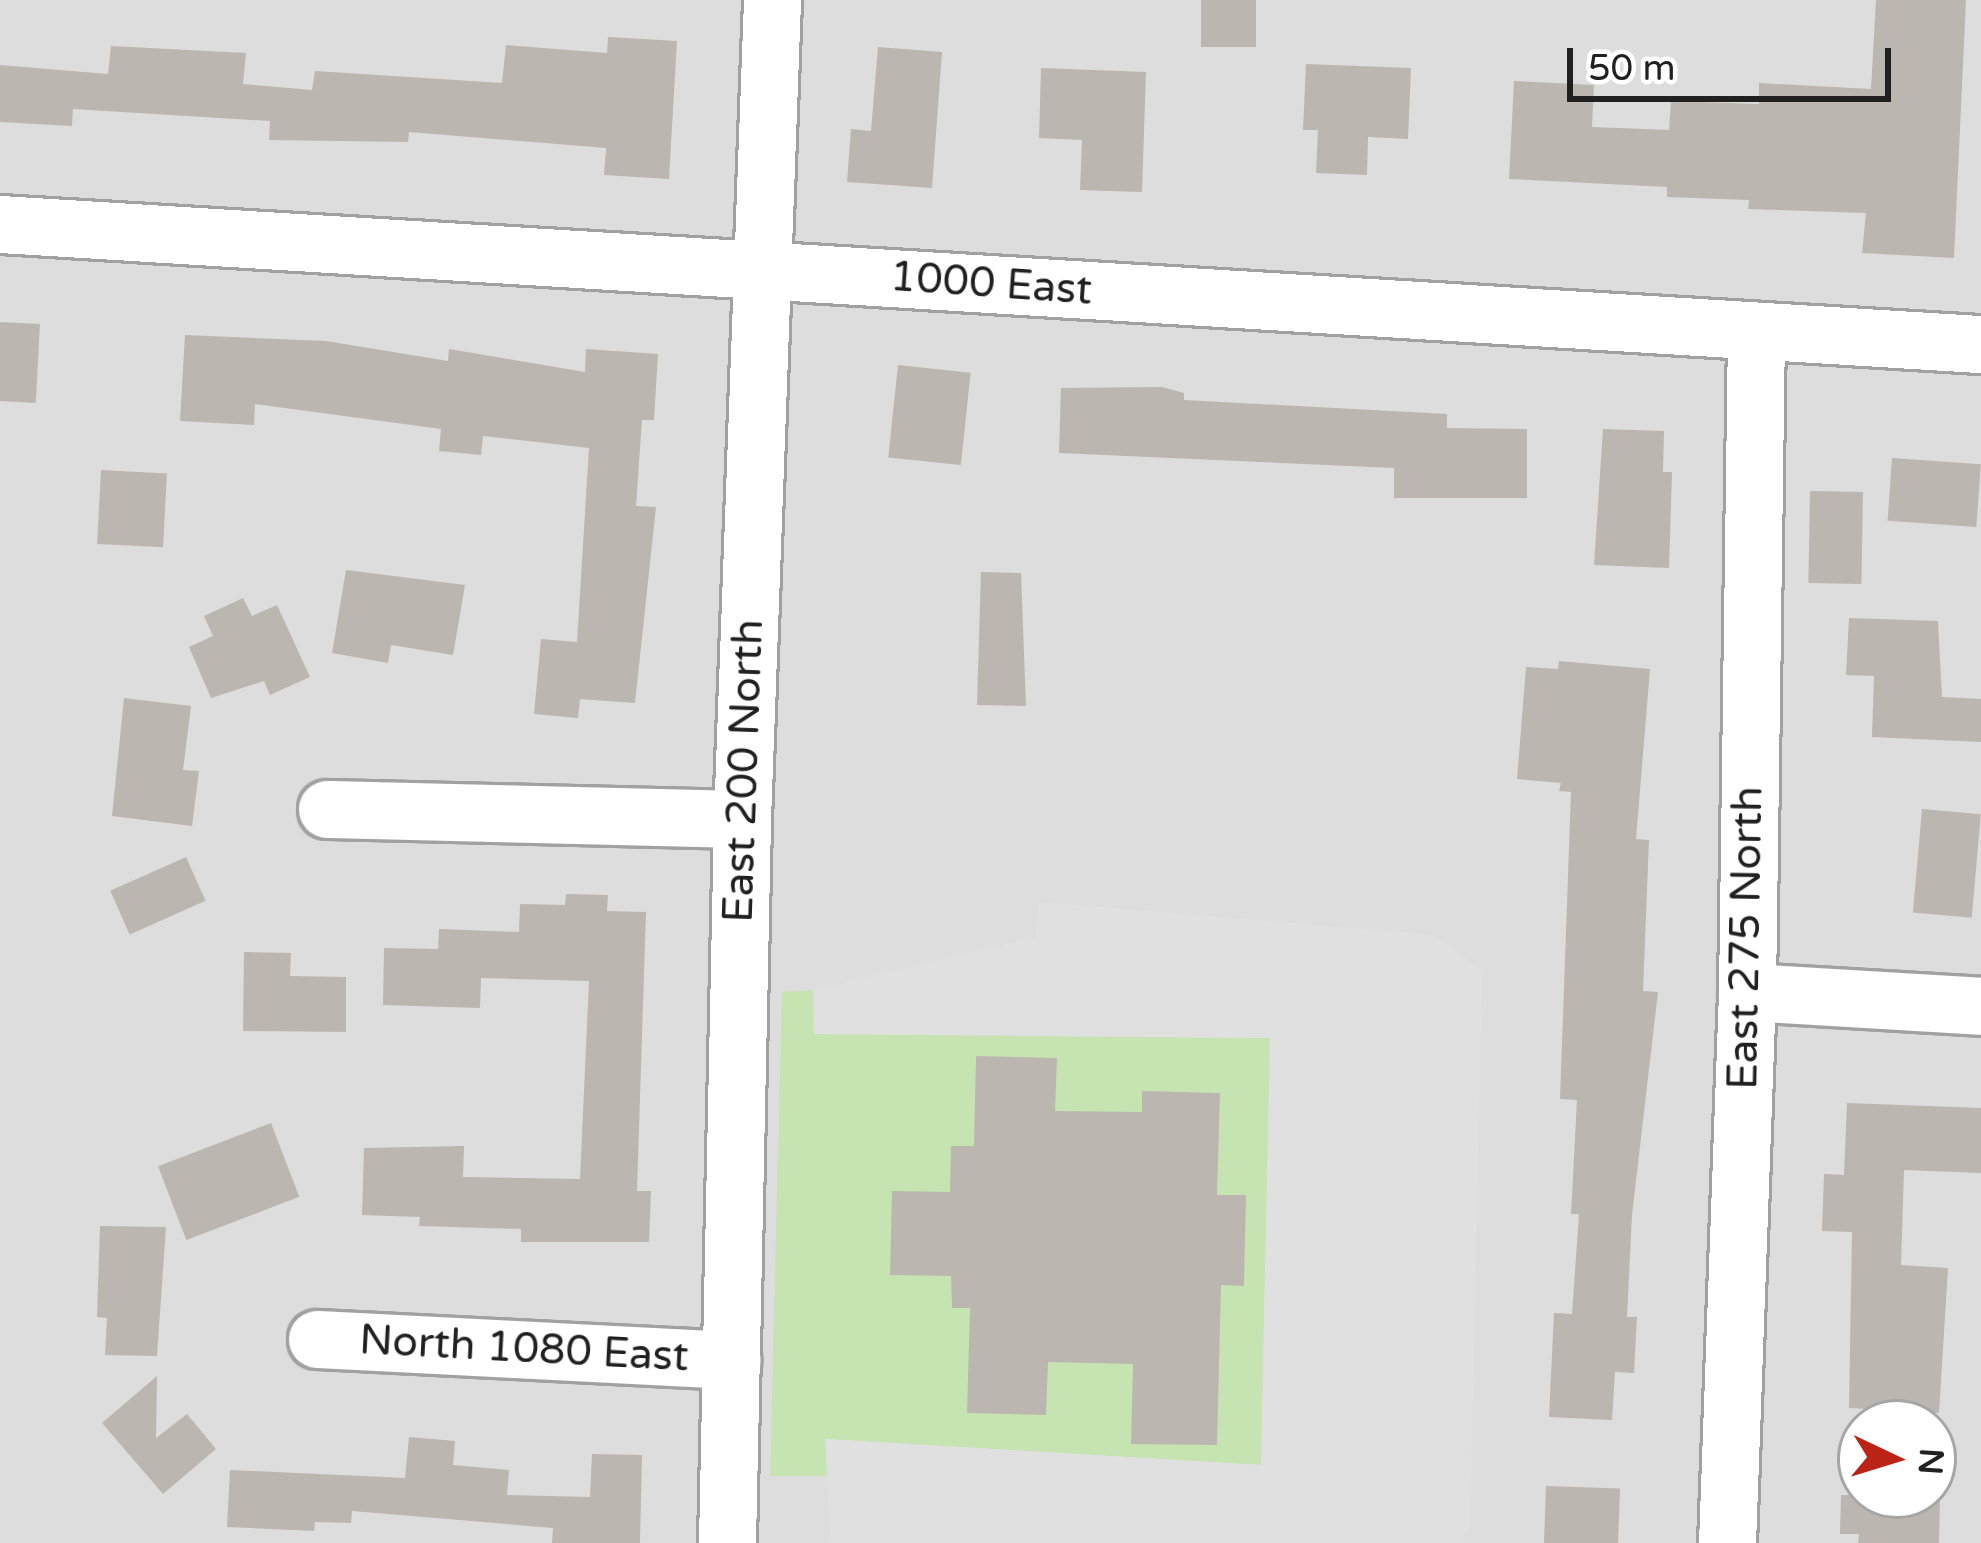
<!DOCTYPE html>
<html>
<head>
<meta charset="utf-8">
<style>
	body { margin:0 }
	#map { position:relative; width:1981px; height:1543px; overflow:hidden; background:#efede7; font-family:"Varela Round",sans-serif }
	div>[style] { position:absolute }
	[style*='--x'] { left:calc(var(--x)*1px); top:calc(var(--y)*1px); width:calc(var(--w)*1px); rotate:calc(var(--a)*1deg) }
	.residential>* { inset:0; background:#ddd }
	.grass>* { inset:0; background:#c6e4b2 }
	.parking>* { inset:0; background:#e0e0e0 }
	.building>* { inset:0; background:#bcb6b0; transform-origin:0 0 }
	.roads { filter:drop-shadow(3px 0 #a1a1a1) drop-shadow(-3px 0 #a1a1a1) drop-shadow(0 3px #a1a1a1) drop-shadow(0 -3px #a1a1a1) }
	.minor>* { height:57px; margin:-28.5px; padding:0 28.5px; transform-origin:28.5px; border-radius:28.5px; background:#fff }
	span { translate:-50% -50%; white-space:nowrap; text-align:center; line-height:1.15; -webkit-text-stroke:12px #fff; paint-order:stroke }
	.street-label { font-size:42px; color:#202020 }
	.north { position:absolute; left:1837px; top:1399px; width:120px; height:120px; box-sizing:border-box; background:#fff; border:3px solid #a6a6a6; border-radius:50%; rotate:94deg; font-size:33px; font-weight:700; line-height:48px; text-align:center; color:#202020 }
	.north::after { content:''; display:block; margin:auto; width:42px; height:54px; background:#ba2315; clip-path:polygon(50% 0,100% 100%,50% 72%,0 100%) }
	.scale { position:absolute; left:1567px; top:48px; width:324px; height:54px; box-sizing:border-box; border:6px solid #202020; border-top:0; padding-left:15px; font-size:36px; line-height:42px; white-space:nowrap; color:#202020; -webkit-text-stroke:9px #fff; paint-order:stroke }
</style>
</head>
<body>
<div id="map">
	<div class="residential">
		<div style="clip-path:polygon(evenodd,0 0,1981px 0,1981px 1543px,0 1543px,0 0,1861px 1423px,1933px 1423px,1933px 1495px,1861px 1495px,1861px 1423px)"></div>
	</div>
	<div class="grass">
		<div style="clip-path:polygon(813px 990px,814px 1034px,1270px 1038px,1261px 1465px,826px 1439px,827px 1476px,770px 1476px,782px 992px)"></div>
	</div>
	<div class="parking">
		<div style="clip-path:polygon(1039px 902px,1434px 935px,1482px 971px,1470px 1528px,1458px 1543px,831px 1543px,825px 1439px,1261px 1465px,1270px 1038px,814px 1034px,813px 990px,1036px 937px)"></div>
	</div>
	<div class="building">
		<div style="left:1201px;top:0;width:55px;height:47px"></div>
		<div style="clip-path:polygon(1876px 0,1966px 0,1954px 258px,1862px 253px,1866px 213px,1748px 209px,1749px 200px,1667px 197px,1667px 187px,1509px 179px,1514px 81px,1594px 85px,1592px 127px,1669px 130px,1671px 101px,1759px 104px,1759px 83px,1871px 89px)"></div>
		<div style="clip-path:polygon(608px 37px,677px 41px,669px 179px,604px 175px,606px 148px,409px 132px,408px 142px,269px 140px,270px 121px,73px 109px,72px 126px,0 122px,0 65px,108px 74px,111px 46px,246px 53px,243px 84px,312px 90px,315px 71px,502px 83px,506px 45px,607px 53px)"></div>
		<div style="clip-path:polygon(878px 47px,942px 52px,932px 188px,847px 182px,851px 129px,871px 131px)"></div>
		<div style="clip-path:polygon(1306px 64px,1411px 68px,1408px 139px,1368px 137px,1367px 175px,1316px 173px,1318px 130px,1303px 130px)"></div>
		<div style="clip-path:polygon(1041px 68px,1146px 72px,1142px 192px,1080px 190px,1082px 140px,1039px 138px)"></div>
		<div style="left:0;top:322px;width:40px;height:79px;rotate:3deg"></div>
		<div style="clip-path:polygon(185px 335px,326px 341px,448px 361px,449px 349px,585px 372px,586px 349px,658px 354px,654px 420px,642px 420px,636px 506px,656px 507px,635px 703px,580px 699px,578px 718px,534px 714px,541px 639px,577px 642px,589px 448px,483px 436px,481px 455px,439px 451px,441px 429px,255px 404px,254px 425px,180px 421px)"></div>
		<div style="left:898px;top:365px;width:73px;height:93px;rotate:6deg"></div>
		<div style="clip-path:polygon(1162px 387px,1184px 393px,1184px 400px,1447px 414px,1447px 428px,1527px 429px,1527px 498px,1394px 498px,1394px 468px,1059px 453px,1061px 388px)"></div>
		<div style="clip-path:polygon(1603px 429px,1664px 431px,1663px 472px,1672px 472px,1669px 568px,1594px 565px)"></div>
		<div style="left:1892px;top:458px;width:89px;height:63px;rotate:4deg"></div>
		<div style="left:101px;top:470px;width:66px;height:74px;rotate:3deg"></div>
		<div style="left:1810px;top:491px;width:53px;height:92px;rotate:1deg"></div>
		<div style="clip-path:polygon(346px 570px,465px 585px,453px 655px,391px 645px,388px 663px,332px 653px)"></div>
		<div style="clip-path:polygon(981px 572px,1021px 573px,1026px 706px,977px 705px)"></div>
		<div style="clip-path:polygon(243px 598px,252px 616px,277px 605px,310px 677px,270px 695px,264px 681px,211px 698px,189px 647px,213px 636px,204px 616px)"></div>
		<div style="clip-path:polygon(1849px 618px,1938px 621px,1942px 697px,1981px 699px,1981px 742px,1872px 737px,1874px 676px,1846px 675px)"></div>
		<div style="clip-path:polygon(1559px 661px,1650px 669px,1636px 839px,1649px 840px,1643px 991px,1658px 992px,1632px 1215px,1627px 1317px,1637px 1317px,1634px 1373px,1615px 1372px,1612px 1420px,1549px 1417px,1554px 1313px,1572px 1314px,1579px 1214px,1571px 1214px,1577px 1100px,1560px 1099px,1571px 792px,1559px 791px,1561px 783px,1517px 779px,1526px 667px,1558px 669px)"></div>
		<div style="clip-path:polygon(124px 698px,191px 706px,183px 770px,199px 771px,192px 826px,112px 816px)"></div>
		<div style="left:1922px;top:809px;width:59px;height:104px;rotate:5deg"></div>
		<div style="left:186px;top:857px;width:48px;height:83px;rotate:66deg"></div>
		<div style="clip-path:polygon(566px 894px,608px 895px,607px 911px,646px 912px,637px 1191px,651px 1191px,649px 1242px,521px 1242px,521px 1229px,419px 1226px,420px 1217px,362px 1215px,364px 1148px,464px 1146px,463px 1177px,580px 1179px,589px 981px,481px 978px,480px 1008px,383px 1005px,384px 948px,438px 949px,439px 929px,519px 932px,520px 904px,565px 905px)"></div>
		<div style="clip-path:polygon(244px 952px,291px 953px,290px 976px,346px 977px,346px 1032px,243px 1031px)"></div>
		<div style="clip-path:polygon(976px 1056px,1057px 1058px,1055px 1111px,1142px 1112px,1142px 1091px,1220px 1093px,1217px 1195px,1246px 1195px,1244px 1286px,1221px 1285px,1217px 1445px,1131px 1444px,1133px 1364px,1048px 1362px,1046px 1415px,967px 1413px,970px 1308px,952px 1308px,951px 1276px,890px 1275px,892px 1191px,950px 1192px,951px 1146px,974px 1146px)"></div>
		<div style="clip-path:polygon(1847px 1103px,1981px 1108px,1981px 1173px,1904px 1170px,1901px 1265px,1948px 1268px,1939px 1413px,1849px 1408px,1852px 1232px,1822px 1231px,1824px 1174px,1844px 1175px)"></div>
		<div style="left:271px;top:1123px;width:79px;height:121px;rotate:69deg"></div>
		<div style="clip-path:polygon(100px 1226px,166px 1227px,157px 1356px,105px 1355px,107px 1318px,97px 1317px)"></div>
		<div style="clip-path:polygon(157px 1376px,156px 1438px,187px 1414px,216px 1449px,163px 1494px,102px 1423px)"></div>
		<div style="clip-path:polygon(409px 1437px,455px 1441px,453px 1465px,509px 1470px,507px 1495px,590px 1497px,592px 1454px,642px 1455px,640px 1543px,552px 1543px,553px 1528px,352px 1511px,351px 1523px,315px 1522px,314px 1531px,227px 1527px,230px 1470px,405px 1478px)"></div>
		<div style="left:1546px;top:1486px;width:74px;height:57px;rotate:2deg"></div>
		<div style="clip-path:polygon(1841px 1495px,1940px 1495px,1939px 1543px,1858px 1543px,1859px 1534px,1840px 1534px)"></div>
	</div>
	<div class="roads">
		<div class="minor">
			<div style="--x:0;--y:224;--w:1985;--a:3.47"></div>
			<div style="--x:327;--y:809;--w:415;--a:1.4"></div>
			<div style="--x:1747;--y:992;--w:234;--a:3.4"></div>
			<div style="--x:317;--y:1339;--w:415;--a:2.9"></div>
			<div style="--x:727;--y:1543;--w:724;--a:-88.81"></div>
			<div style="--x:742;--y:819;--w:820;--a:-87.9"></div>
			<div style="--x:1727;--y:1543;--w:551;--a:-87.92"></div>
			<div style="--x:1747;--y:992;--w:660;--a:-89.22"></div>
		</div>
	</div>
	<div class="street-label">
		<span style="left:991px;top:284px;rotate:4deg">1000 East</span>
		<span style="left:744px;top:771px;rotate:-88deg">East 200 North</span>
		<span style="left:1746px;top:938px;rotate:-89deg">East 275 North</span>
		<span style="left:524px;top:1349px;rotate:3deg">North 1080 East</span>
	</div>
	<div class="north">N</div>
	<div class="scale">50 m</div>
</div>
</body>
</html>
